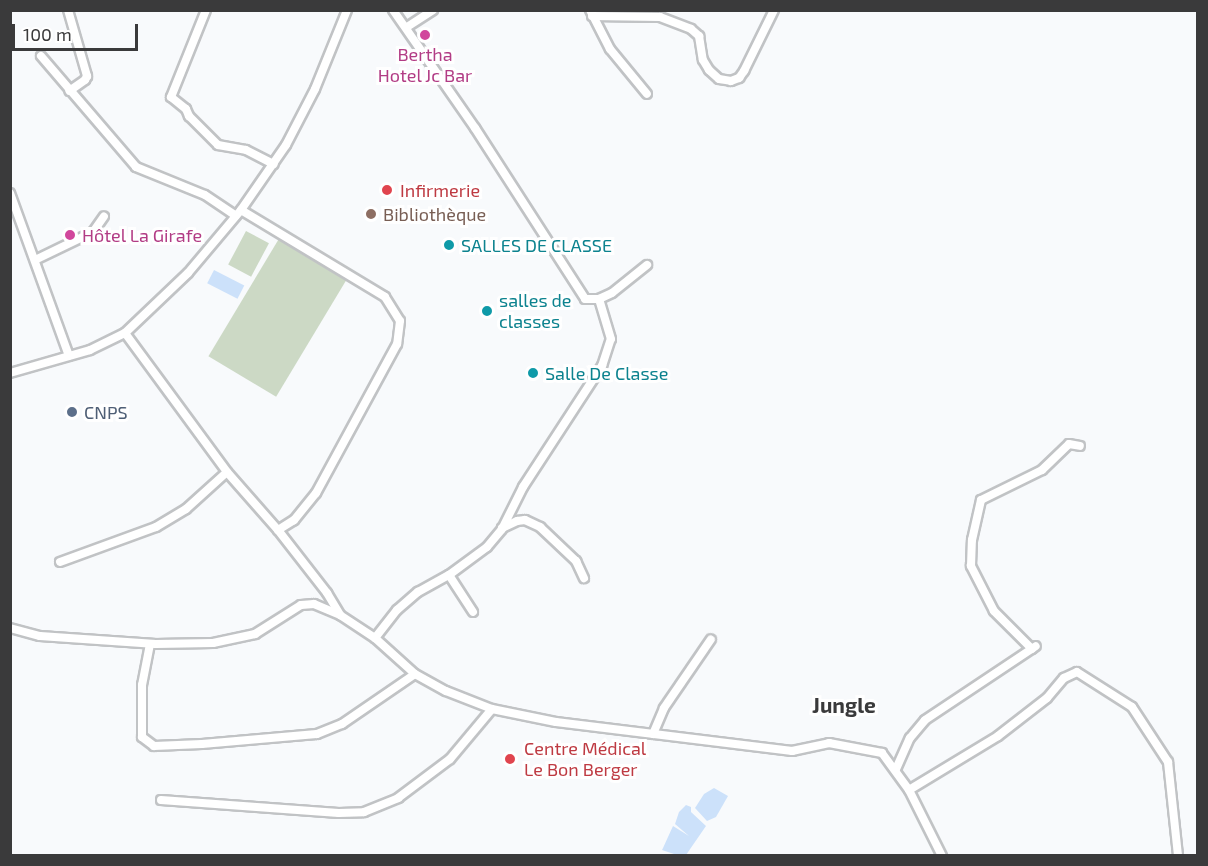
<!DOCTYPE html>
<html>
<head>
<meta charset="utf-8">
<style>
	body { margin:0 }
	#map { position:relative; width:1208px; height:866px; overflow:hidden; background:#f8fafc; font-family:"Exo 2",sans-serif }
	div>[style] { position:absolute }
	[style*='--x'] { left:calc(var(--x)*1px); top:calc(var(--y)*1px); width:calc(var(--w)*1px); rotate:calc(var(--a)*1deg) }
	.green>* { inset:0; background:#ccd9c5; transform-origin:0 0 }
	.water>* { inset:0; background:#cce1fa; transform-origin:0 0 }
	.roads { filter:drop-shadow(2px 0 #c1c3c5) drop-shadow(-2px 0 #c1c3c5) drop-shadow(0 2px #c1c3c5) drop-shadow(0 -2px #c1c3c5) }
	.minor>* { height:8px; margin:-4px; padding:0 4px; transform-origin:4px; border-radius:4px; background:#fff }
	.dots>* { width:16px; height:16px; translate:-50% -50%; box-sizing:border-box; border:3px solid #fff; border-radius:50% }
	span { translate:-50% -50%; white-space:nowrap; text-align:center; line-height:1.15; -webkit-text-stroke:6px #fff; paint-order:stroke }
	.hotel-label { font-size:18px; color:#b23c85 }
	.left { translate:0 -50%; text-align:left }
	.health-label { font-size:18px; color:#be3a42 }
	.education-label { font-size:18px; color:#785e54 }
	.culture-label { font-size:18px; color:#0d838f }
	.service-label { font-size:18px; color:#4e5e75 }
	.quarter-label { font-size:21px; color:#3a3a3b; font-weight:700 }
	.frame { position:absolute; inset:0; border:12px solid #3a3a3b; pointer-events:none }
	.scale { position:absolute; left:12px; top:24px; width:126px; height:27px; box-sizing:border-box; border:3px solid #3a3a3b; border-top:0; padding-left:8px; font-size:18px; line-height:21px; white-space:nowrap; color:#3a3a3b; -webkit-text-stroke:4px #fff; paint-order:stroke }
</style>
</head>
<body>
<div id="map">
	<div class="green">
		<div style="left:246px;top:231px;width:26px;height:38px;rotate:28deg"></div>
		<div style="left:280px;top:237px;width:79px;height:139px;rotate:31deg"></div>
	</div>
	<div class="water">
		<div style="left:214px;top:270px;width:34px;height:15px;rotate:27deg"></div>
		<div style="clip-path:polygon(714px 788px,728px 796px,716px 817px,707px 821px,695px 808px,704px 794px)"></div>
		<div style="clip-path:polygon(686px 805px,691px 807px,691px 812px,706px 826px,686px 855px,677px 855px,662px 850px,663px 848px,673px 826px,689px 836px,675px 824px,679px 812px)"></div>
	</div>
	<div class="roads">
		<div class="minor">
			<div style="--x:68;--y:10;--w:69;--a:73.9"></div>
			<div style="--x:87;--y:76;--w:4;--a:117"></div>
			<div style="--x:85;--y:80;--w:19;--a:145"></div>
			<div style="--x:206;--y:10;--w:94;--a:111.9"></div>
			<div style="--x:171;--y:97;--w:19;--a:39"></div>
			<div style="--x:186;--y:109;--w:8;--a:67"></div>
			<div style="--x:189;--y:116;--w:41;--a:45"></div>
			<div style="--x:218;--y:145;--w:28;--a:10"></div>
			<div style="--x:246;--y:150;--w:31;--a:27"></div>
			<div style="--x:393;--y:10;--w:144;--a:55.2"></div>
			<div style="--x:475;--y:128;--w:203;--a:57.2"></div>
			<div style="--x:585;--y:299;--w:14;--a:0"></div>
			<div style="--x:599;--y:299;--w:14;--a:-25"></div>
			<div style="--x:612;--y:293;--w:45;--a:-38.7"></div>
			<div style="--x:590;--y:10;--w:44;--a:62.9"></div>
			<div style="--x:610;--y:49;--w:58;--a:50.6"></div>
			<div style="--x:592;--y:16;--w:68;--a:0.8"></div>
			<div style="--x:660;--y:17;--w:33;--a:21"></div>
			<div style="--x:691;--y:29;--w:11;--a:41"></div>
			<div style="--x:699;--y:36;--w:24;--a:81"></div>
			<div style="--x:703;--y:60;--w:12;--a:59"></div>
			<div style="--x:709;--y:70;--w:13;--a:42"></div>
			<div style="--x:719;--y:79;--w:12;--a:9"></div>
			<div style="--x:731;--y:81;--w:9;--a:-21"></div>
			<div style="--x:739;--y:78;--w:9;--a:-54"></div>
			<div style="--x:744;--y:71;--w:68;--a:-63.8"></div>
			<div style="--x:407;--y:27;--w:31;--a:-33"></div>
			<div style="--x:41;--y:56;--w:146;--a:49.4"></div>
			<div style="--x:136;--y:167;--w:74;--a:22.1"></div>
			<div style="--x:205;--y:195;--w:37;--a:34"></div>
			<div style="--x:10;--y:193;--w:173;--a:70.1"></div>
			<div style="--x:241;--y:210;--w:168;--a:31.1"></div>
			<div style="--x:385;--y:297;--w:28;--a:58"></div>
			<div style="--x:400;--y:321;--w:23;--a:97"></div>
			<div style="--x:397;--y:344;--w:170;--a:118.5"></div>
			<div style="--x:316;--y:493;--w:35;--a:129"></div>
			<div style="--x:294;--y:520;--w:19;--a:148"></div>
			<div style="--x:35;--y:260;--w:64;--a:-25.8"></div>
			<div style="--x:93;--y:232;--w:19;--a:-55"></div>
			<div style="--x:125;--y:333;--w:172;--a:53.7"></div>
			<div style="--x:227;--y:472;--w:77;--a:48.7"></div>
			<div style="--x:278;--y:530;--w:80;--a:52.1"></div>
			<div style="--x:327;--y:593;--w:26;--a:59"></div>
			<div style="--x:340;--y:615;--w:42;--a:33.3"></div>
			<div style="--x:375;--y:638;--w:54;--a:42"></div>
			<div style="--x:415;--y:674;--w:35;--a:29"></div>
			<div style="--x:446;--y:691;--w:49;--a:21.4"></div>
			<div style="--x:492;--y:709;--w:65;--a:11.5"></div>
			<div style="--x:556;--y:722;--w:238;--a:7"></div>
			<div style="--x:792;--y:751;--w:38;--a:-12"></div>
			<div style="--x:829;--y:743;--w:54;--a:10.7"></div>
			<div style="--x:882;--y:753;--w:46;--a:53.9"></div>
			<div style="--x:909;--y:790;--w:74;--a:63.4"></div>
			<div style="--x:10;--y:373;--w:83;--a:-16"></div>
			<div style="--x:90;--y:350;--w:39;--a:-26"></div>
			<div style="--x:125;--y:333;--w:87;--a:-43.6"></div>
			<div style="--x:188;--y:273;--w:82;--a:-49.9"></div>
			<div style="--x:241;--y:210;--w:79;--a:-55.3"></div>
			<div style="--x:286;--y:145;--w:63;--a:-62.6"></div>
			<div style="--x:315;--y:89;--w:85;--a:-67.9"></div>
			<div style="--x:502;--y:528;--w:17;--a:-25"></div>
			<div style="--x:517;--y:521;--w:8;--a:-7"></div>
			<div style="--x:525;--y:520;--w:17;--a:25"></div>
			<div style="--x:540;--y:527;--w:50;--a:43.4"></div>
			<div style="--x:576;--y:561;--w:19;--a:65"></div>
			<div style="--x:60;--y:562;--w:102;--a:-20"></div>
			<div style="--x:156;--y:527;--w:35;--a:-31"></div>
			<div style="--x:186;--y:509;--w:55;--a:-42.1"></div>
			<div style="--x:449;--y:575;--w:44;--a:57"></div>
			<div style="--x:10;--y:628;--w:31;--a:15"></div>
			<div style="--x:40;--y:636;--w:116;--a:3.9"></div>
			<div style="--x:156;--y:644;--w:57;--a:-1"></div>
			<div style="--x:213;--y:643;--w:43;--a:-12.1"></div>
			<div style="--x:255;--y:634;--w:54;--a:-32.2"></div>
			<div style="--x:301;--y:605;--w:13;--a:-4"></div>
			<div style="--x:314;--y:604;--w:28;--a:23"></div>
			<div style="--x:375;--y:638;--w:36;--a:-52"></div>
			<div style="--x:397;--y:610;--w:28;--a:-41"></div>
			<div style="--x:418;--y:592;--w:35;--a:-29"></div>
			<div style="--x:449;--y:575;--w:47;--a:-36.4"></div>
			<div style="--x:487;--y:547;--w:23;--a:-50"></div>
			<div style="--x:502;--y:529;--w:47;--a:-63.4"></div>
			<div style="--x:523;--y:487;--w:145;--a:-56.9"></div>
			<div style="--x:602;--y:366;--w:28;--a:-72"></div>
			<div style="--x:611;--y:339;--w:42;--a:-106.7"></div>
			<div style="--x:150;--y:644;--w:42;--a:101"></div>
			<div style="--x:142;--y:685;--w:52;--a:90"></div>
			<div style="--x:142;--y:737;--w:15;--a:37"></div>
			<div style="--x:154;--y:746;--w:48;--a:-2.4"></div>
			<div style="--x:202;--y:744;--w:115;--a:-5"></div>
			<div style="--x:317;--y:734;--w:27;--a:-22"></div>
			<div style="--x:342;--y:724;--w:88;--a:-34.4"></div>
			<div style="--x:1032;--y:649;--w:54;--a:-135"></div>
			<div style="--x:994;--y:611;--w:51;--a:-117.1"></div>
			<div style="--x:971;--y:566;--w:26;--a:-88"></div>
			<div style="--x:972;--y:540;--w:41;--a:-77.3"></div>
			<div style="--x:981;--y:500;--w:68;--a:-26.2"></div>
			<div style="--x:1042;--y:470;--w:37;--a:-44"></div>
			<div style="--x:1069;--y:444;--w:11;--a:10"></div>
			<div style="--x:653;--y:734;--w:28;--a:-67"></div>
			<div style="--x:664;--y:708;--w:83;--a:-55.7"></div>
			<div style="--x:896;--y:769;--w:34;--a:-66"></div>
			<div style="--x:910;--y:738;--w:23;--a:-50"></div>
			<div style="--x:925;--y:720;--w:133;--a:-33.7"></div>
			<div style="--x:909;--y:790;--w:104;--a:-31.2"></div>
			<div style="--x:998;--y:736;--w:62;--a:-37.8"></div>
			<div style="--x:1047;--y:698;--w:26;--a:-50"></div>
			<div style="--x:1064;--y:678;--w:14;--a:-25"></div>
			<div style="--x:1077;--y:672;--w:65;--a:32.5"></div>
			<div style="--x:1132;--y:707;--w:66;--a:56.8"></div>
			<div style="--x:1168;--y:762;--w:95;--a:83.9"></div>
			<div style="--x:161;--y:800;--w:178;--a:4.2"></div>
			<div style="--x:339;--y:813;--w:25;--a:-2"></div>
			<div style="--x:364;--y:812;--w:37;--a:-22"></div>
			<div style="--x:398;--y:798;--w:65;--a:-36.9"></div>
			<div style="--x:450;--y:759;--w:65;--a:-50"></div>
		</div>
	</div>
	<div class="dots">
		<div style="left:425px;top:35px;background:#d1479c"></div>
		<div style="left:387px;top:190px;background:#e0444e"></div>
		<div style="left:371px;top:214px;background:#8d6e63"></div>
		<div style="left:70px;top:235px;background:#d1479c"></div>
		<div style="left:449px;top:245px;background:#0f9aa8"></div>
		<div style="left:487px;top:311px;background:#0f9aa8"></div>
		<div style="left:533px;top:373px;background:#0f9aa8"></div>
		<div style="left:72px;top:412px;background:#5c6f8a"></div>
		<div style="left:510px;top:759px;background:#e0444e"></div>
	</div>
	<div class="hotel-label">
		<span style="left:425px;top:65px">Bertha<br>Hotel Jc Bar</span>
		<span class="left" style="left:82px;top:235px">Hôtel La Girafe</span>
	</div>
	<div class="health-label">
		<span class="left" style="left:400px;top:190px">Infirmerie</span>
		<span class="left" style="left:524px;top:759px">Centre Médical<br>Le Bon Berger</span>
	</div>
	<div class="education-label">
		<span class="left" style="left:383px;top:214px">Bibliothèque</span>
	</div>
	<div class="culture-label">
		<span class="left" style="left:461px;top:245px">SALLES DE CLASSE</span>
		<span class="left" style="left:499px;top:311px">salles de<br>classes</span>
		<span class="left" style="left:545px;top:373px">Salle De Classe</span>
	</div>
	<div class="service-label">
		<span class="left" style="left:84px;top:412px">CNPS</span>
	</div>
	<div class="quarter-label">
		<span style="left:844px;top:705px">Jungle</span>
	</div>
	<div class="frame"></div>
	<div class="scale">100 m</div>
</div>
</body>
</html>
